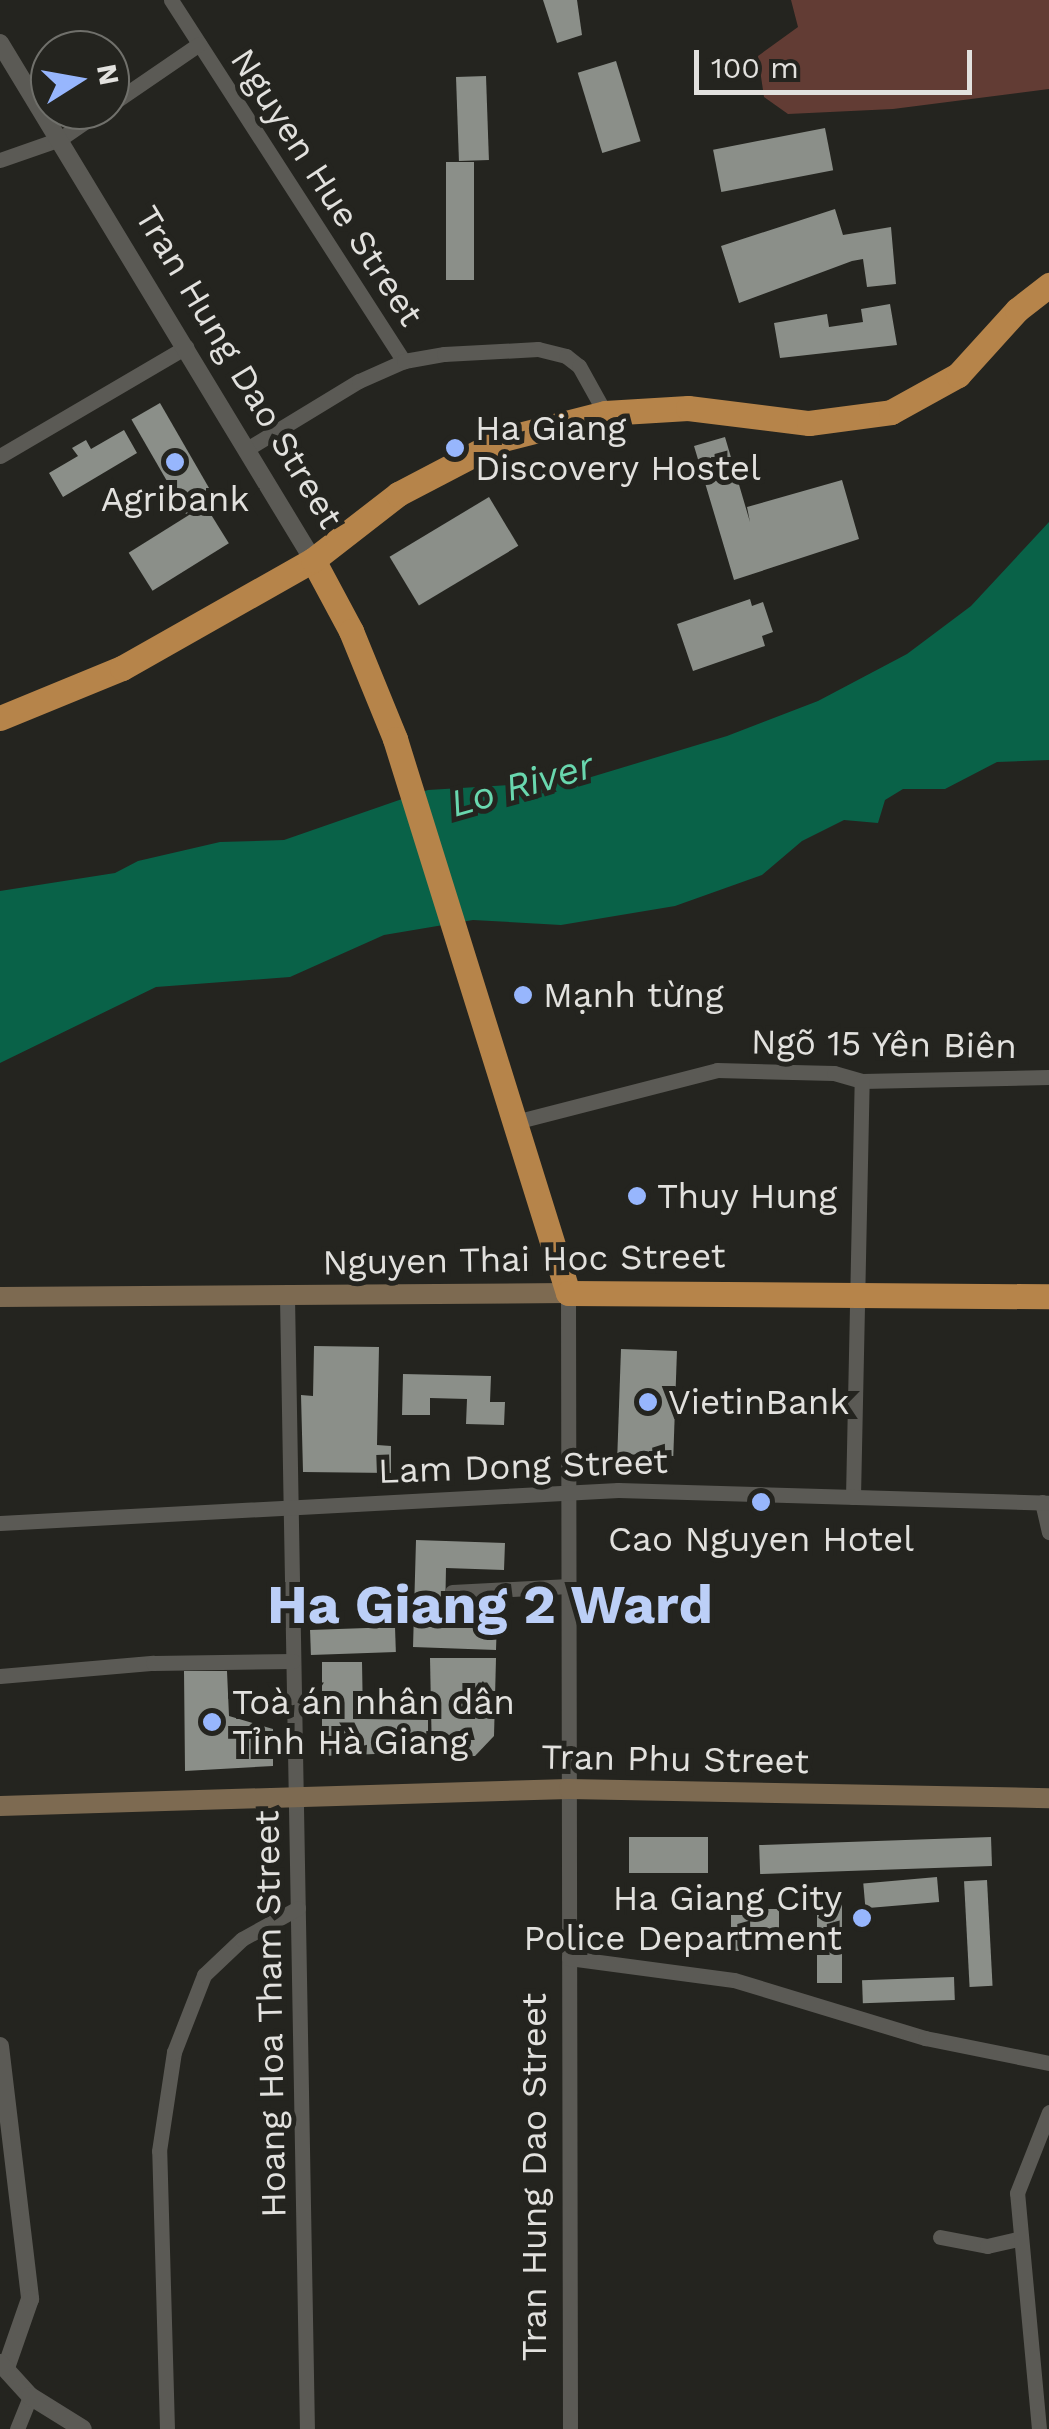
<!DOCTYPE html>
<html>
<head>
<meta charset="utf-8">
<style>
	body { margin:0 }
	#map { position:relative; width:1049px; height:2429px; overflow:hidden; background:#24241f; font-family:"Work Sans",sans-serif }
	div>[style] { position:absolute }
	[style*='--x'] { left:calc(var(--x)*1px); top:calc(var(--y)*1px); width:calc(var(--w)*1px); rotate:calc(var(--a)*1deg) }
	.green>* { inset:0; background:#623c34 }
	.water>* { inset:0; background:#096248 }
	.building>* { inset:0; background:#8b8f89; transform-origin:0 0 }
	.minor>* { height:15px; margin:-7.5px; padding:0 7.5px; transform-origin:7.5px; border-radius:7.5px; background:#5b5a55 }
	.tertiary>* { height:18px; margin:-9px; padding:0 9px; transform-origin:9px; border-radius:9px; background:#5b5a55 }
	.secondary>* { height:20px; margin:-10px; padding:0 10px; transform-origin:10px; border-radius:10px; background:#7d6a51 }
	.trunk>* { height:25px; margin:-12.5px; padding:0 12.5px; transform-origin:12.5px; border-radius:12.5px; background:#b6844a }
	.dots>* { width:28px; height:28px; translate:-50% -50%; box-sizing:border-box; border:5px solid #24241f; border-radius:50% }
	span { translate:-50% -50%; white-space:nowrap; text-align:center; line-height:1.15; -webkit-text-stroke:10px #24241f; paint-order:stroke }
	.street-label { font-size:35px; color:#e2e1de }
	.poi-label { font-size:35px; color:#e2e1de }
	.left { translate:0 -50%; text-align:left }
	.right { translate:-100% -50%; text-align:right }
	.water-label { font-size:38px; color:#69d7ae; font-style:italic }
	.town-label { font-size:55px; color:#bccff7; font-weight:700 }
	.north { position:absolute; left:30px; top:30px; width:100px; height:100px; box-sizing:border-box; background:#24241f; border:2px solid #70706b; border-radius:50%; rotate:79deg; font-size:28px; font-weight:700; line-height:40px; text-align:center; color:#e2e1de }
	.north::after { content:''; display:block; margin:auto; width:35px; height:45px; background:#97b6fd; clip-path:polygon(50% 0,100% 100%,50% 72%,0 100%) }
	.scale { position:absolute; left:694px; top:50px; width:278px; height:45px; box-sizing:border-box; border:5px solid #e2e1de; border-top:0; padding-left:12px; font-size:30px; line-height:35px; white-space:nowrap; color:#e2e1de; -webkit-text-stroke:8px #24241f; paint-order:stroke }
</style>
</head>
<body>
<div id="map">
	<div class="green">
		<div style="clip-path:polygon(791px 0,1049px 0,1049px 89px,893px 109px,788px 114px,764px 97px,758px 56px,798px 27px)"></div>
	</div>
	<div class="water">
		<div style="clip-path:polygon(1049px 522px,1049px 760px,997px 762px,945px 789px,903px 789px,885px 800px,878px 823px,844px 820px,802px 841px,762px 875px,675px 906px,561px 925px,473px 920px,384px 935px,290px 977px,156px 987px,0 1063px,0 891px,115px 873px,138px 861px,220px 842px,284px 840px,428px 790px,578px 781px,727px 736px,818px 701px,907px 654px,971px 606px)"></div>
	</div>
	<div class="building">
		<div style="clip-path:polygon(543px 0,577px 0,582px 35px,557px 43px)"></div>
		<div style="left:616px;top:61px;width:84px;height:40px;rotate:73deg"></div>
		<div style="left:486px;top:76px;width:84px;height:30px;rotate:88deg"></div>
		<div style="left:825px;top:128px;width:43px;height:114px;rotate:79deg"></div>
		<div style="left:446px;top:162px;width:28px;height:118px"></div>
		<div style="clip-path:polygon(835px 209px,843px 235px,891px 227px,896px 284px,867px 287px,863px 259px,852px 261px,739px 303px,721px 246px)"></div>
		<div style="clip-path:polygon(890px 304px,897px 345px,780px 358px,774px 323px,827px 314px,829px 327px,863px 322px,861px 309px)"></div>
		<div style="left:160px;top:403px;width:109px;height:33px;rotate:60deg"></div>
		<div style="clip-path:polygon(124px 430px,137px 453px,63px 497px,49px 473px,78px 456px,72px 448px,86px 440px,91px 449px)"></div>
		<div style="clip-path:polygon(725px 437px,750px 522px,747px 507px,842px 480px,859px 539px,734px 580px,694px 446px)"></div>
		<div style="left:489px;top:497px;width:57px;height:116px;rotate:59deg"></div>
		<div style="left:205px;top:505px;width:45px;height:90px;rotate:58deg"></div>
		<div style="clip-path:polygon(750px 599px,752px 606px,763px 602px,773px 632px,762px 636px,765px 646px,693px 671px,677px 624px)"></div>
		<div style="clip-path:polygon(314px 1346px,379px 1347px,377px 1445px,391px 1446px,391px 1473px,303px 1472px,301px 1395px,313px 1396px)"></div>
		<div style="left:621px;top:1349px;width:56px;height:105px;rotate:2deg"></div>
		<div style="clip-path:polygon(403px 1374px,491px 1376px,490px 1402px,505px 1402px,504px 1425px,466px 1424px,467px 1399px,430px 1398px,430px 1415px,402px 1415px)"></div>
		<div style="clip-path:polygon(416px 1540px,505px 1543px,504px 1570px,446px 1568px,445px 1618px,497px 1619px,496px 1650px,413px 1647px)"></div>
		<div style="left:395px;top:1627px;width:25px;height:85px;rotate:88deg"></div>
		<div style="clip-path:polygon(430px 1658px,496px 1658px,494px 1736px,475px 1756px,432px 1757px)"></div>
		<div style="clip-path:polygon(322px 1662px,362px 1662px,363px 1719px,428px 1720px,428px 1752px,322px 1756px)"></div>
		<div style="clip-path:polygon(184px 1671px,227px 1671px,229px 1716px,273px 1729px,273px 1766px,185px 1771px)"></div>
		<div style="left:708px;top:1837px;width:36px;height:79px;rotate:90deg"></div>
		<div style="left:991px;top:1837px;width:29px;height:232px;rotate:88deg"></div>
		<div style="left:937px;top:1877px;width:25px;height:74px;rotate:85deg"></div>
		<div style="left:987px;top:1880px;width:106px;height:23px;rotate:87deg"></div>
		<div style="left:817px;top:1898px;width:25px;height:85px"></div>
		<div style="left:731px;top:1909px;width:48px;height:42px"></div>
		<div style="left:954px;top:1977px;width:23px;height:92px;rotate:88deg"></div>
	</div>
	<div class="minor">
		<div style="--x:171;--y:0;--w:430;--a:57.2"></div>
		<div style="--x:110;--y:105;--w:108;--a:-34.4"></div>
		<div style="--x:0;--y:160;--w:64;--a:-19.3"></div>
		<div style="--x:60;--y:139;--w:51;--a:-34.6"></div>
		<div style="--x:247;--y:449;--w:131;--a:-31.3"></div>
		<div style="--x:359;--y:381;--w:49;--a:-24"></div>
		<div style="--x:404;--y:361;--w:41;--a:-9.9"></div>
		<div style="--x:444;--y:354;--w:94;--a:-3"></div>
		<div style="--x:538;--y:349;--w:29;--a:14"></div>
		<div style="--x:566;--y:356;--w:16;--a:38"></div>
		<div style="--x:579;--y:366;--w:54;--a:61"></div>
		<div style="--x:0;--y:456;--w:216;--a:-30.4"></div>
		<div style="--x:519;--y:1121;--w:204;--a:-14.4"></div>
		<div style="--x:717;--y:1070;--w:117;--a:1.5"></div>
		<div style="--x:834;--y:1073;--w:29;--a:16"></div>
		<div style="--x:862;--y:1081;--w:187;--a:-1.2"></div>
		<div style="--x:568;--y:1293;--w:1136;--a:89.9"></div>
		<div style="--x:287;--y:1297;--w:1132;--a:88.99"></div>
		<div style="--x:853;--y:1497;--w:416;--a:-88.8"></div>
		<div style="--x:1042;--y:1502;--w:31;--a:77"></div>
		<div style="--x:0;--y:1523;--w:619;--a:-3.06"></div>
		<div style="--x:618;--y:1490;--w:431;--a:1.7"></div>
		<div style="--x:452;--y:1592;--w:117;--a:-2.9"></div>
		<div style="--x:0;--y:1676;--w:154;--a:-4.9"></div>
		<div style="--x:153;--y:1663;--w:140;--a:-0.8"></div>
		<div style="--x:569;--y:1958;--w:166;--a:7.6"></div>
		<div style="--x:734;--y:1980;--w:200;--a:16.9"></div>
		<div style="--x:925;--y:2038;--w:126;--a:11.4"></div>
		<div style="--x:940;--y:2237;--w:48;--a:10.8"></div>
		<div style="--x:987;--y:2246;--w:31;--a:-13"></div>
		<div style="--x:17;--y:2429;--w:35;--a:-68"></div>
		<div style="--x:167;--y:2429;--w:278;--a:-91.6"></div>
		<div style="--x:159;--y:2151;--w:100;--a:-81.4"></div>
		<div style="--x:174;--y:2052;--w:83;--a:-68.7"></div>
		<div style="--x:204;--y:1975;--w:52;--a:-43.5"></div>
		<div style="--x:242;--y:1939;--w:64;--a:-29"></div>
		<div style="--x:1039;--y:2429;--w:237;--a:-95.3"></div>
		<div style="--x:1017;--y:2193;--w:87;--a:-68.4"></div>
	</div>
	<div class="tertiary">
		<div style="--x:0;--y:43;--w:604;--a:58.81"></div>
		<div style="--x:0;--y:2046;--w:255;--a:83.2"></div>
		<div style="--x:30;--y:2299;--w:70;--a:109.2"></div>
		<div style="--x:0;--y:2363;--w:45;--a:47.7"></div>
		<div style="--x:30;--y:2396;--w:62;--a:31.9"></div>
	</div>
	<div class="secondary">
		<div style="--x:0;--y:1297;--w:568;--a:-0.4"></div>
		<div style="--x:0;--y:1806;--w:569;--a:-1.71"></div>
		<div style="--x:569;--y:1789;--w:480;--a:1.1"></div>
	</div>
	<div class="trunk">
		<div style="--x:313;--y:560;--w:81;--a:61.8"></div>
		<div style="--x:351;--y:631;--w:117;--a:67.8"></div>
		<div style="--x:395;--y:739;--w:580;--a:72.66"></div>
		<div style="--x:568;--y:1293;--w:481;--a:0.4"></div>
		<div style="--x:0;--y:718;--w:132;--a:-22.3"></div>
		<div style="--x:122;--y:668;--w:219;--a:-29.5"></div>
		<div style="--x:313;--y:560;--w:108;--a:-37.8"></div>
		<div style="--x:398;--y:494;--w:119;--a:-27.6"></div>
		<div style="--x:503;--y:439;--w:105;--a:-14.3"></div>
		<div style="--x:605;--y:413;--w:83;--a:-3.4"></div>
		<div style="--x:688;--y:408;--w:122;--a:7.1"></div>
		<div style="--x:809;--y:423;--w:83;--a:-7.6"></div>
		<div style="--x:891;--y:412;--w:77;--a:-28.9"></div>
		<div style="--x:958;--y:375;--w:88;--a:-47.8"></div>
		<div style="--x:1017;--y:310;--w:41;--a:-38"></div>
	</div>
	<div class="dots">
		<div style="left:455px;top:448px;background:#97b6fd"></div>
		<div style="left:175px;top:462px;background:#97b6fd"></div>
		<div style="left:523px;top:995px;background:#97b6fd"></div>
		<div style="left:637px;top:1196px;background:#97b6fd"></div>
		<div style="left:648px;top:1402px;background:#97b6fd"></div>
		<div style="left:761px;top:1502px;background:#97b6fd"></div>
		<div style="left:212px;top:1722px;background:#97b6fd"></div>
		<div style="left:862px;top:1918px;background:#97b6fd"></div>
	</div>
	<div class="street-label">
		<span style="left:327px;top:187px;rotate:57deg">Nguyen Hue Street</span>
		<span style="left:239px;top:367px;rotate:59deg">Tran Hung Dao Street</span>
		<span style="left:884px;top:1044px;rotate:1deg">Ngõ 15 Yên Biên</span>
		<span style="left:524px;top:1259px;rotate:-1deg">Nguyen Thai Hoc Street</span>
		<span style="left:523px;top:1466px;rotate:-2deg">Lam Dong Street</span>
		<span style="left:675px;top:1759px;rotate:1deg">Tran Phu Street</span>
		<span style="left:270px;top:2014px;rotate:-91deg">Hoang Hoa Tham Street</span>
		<span style="left:534px;top:2177px;rotate:-90deg">Tran Hung Dao Street</span>
	</div>
	<div class="poi-label">
		<span class="left" style="left:475px;top:448px">Ha Giang<br>Discovery Hostel</span>
		<span style="left:175px;top:499px">Agribank</span>
		<span class="left" style="left:543px;top:995px">Mạnh từng</span>
		<span class="left" style="left:657px;top:1196px">Thuy Hung</span>
		<span class="left" style="left:668px;top:1402px">VietinBank</span>
		<span style="left:761px;top:1539px">Cao Nguyen Hotel</span>
		<span class="left" style="left:232px;top:1722px">Toà án nhân dân<br>Tỉnh Hà Giang</span>
		<span class="right" style="left:842px;top:1918px">Ha Giang City<br>Police Department</span>
	</div>
	<div class="water-label">
		<span style="left:522px;top:785px;rotate:-16deg">Lo River</span>
	</div>
	<div class="town-label">
		<span style="left:490px;top:1605px">Ha Giang 2 Ward</span>
	</div>
	<div class="north">N</div>
	<div class="scale">100 m</div>
</div>
</body>
</html>
